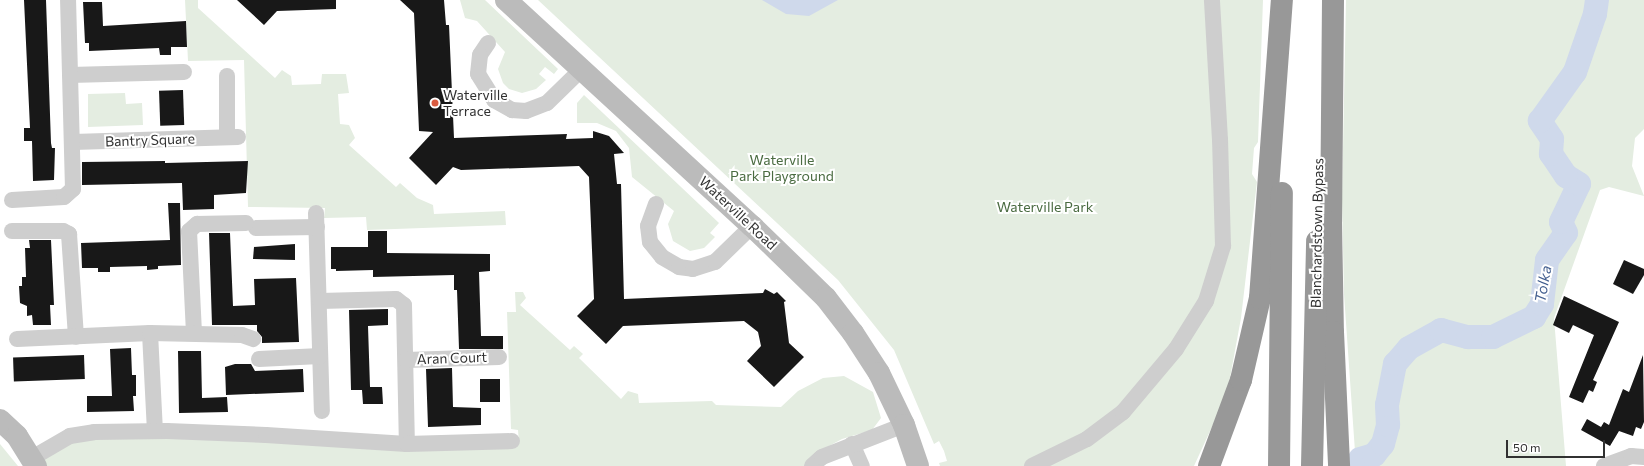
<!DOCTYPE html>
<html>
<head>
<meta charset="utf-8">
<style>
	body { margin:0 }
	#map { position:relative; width:1644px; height:466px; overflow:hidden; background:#fff; font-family:Commissioner,sans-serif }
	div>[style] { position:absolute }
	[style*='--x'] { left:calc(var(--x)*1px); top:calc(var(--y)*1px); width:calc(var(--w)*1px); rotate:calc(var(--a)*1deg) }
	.green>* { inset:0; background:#e4ede1 }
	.water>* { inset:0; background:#cfd9eb }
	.river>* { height:24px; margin:-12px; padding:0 12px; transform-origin:12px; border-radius:12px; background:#cfd9eb }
	.building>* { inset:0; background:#181818; transform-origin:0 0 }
	.street>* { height:16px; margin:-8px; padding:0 8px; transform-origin:8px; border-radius:8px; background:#cecece }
	.secondary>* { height:22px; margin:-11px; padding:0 11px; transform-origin:11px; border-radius:11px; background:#bbb }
	.highway>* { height:22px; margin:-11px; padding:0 11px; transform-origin:11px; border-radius:11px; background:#989898 }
	.dots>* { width:11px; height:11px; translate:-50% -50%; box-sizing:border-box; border:2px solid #fff; border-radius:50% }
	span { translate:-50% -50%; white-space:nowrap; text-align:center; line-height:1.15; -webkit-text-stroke:4px #fff; paint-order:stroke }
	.poi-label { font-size:14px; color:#313131 }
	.left { translate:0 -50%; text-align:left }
	.street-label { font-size:14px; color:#313131 }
	.park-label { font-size:14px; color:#4a6b41 }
	.water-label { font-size:15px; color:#435f8f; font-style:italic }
	.scale { position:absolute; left:1506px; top:440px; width:99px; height:18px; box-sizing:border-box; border:2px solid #313131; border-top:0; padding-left:5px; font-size:12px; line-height:14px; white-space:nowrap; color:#313131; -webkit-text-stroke:3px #fff; paint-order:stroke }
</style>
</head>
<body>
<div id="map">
	<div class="green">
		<div style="clip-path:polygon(185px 0,198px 0,198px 8px,275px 78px,282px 70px,291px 76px,292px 85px,321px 84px,322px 74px,346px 74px,349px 93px,338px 94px,340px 124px,349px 125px,355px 138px,349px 145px,396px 187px,400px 183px,417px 198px,433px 205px,434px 214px,505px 211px,506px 225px,367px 230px,366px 217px,324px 218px,325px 208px,248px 207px,244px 60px,188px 61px)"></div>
		<div style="clip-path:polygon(460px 0,485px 0,558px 69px,554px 74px,545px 67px,539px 74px,546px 80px,536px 89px,522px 93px,509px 89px,503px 83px,498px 69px,505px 52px,477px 21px,465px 18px)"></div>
		<div style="clip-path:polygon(538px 0,1263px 0,1258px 142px,1254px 148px,1252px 174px,1257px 182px,1241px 318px,1227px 394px,1194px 466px,940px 466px,939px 463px,947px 461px,944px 451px,939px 441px,934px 444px,894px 350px,838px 280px)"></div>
		<div style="clip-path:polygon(1346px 0,1644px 0,1644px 129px,1635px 138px,1632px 166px,1644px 196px,1609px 187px,1600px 190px,1554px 318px,1566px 466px,1356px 466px,1344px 294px,1342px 199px)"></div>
		<div style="clip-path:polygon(125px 93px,126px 104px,142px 103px,143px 125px,88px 127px,88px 94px)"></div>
		<div style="clip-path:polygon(584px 95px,719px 223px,710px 233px,715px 237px,704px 248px,690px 251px,673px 241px,668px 224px,674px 211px,632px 177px,629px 148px,616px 131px,597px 123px,577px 123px,577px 103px)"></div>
		<div style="clip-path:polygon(515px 292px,523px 292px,526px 298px,520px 305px,570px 350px,574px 346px,583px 354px,579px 358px,621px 399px,628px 391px,638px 394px,639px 403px,712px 401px,716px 405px,781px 407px,798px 391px,823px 378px,844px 376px,873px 392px,881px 418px,872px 430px,842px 439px,816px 453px,804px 466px,38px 466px,50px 450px,64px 442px,121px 436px,519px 444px,518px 430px,511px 429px,507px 312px,516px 312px)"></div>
		<div style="clip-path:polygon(0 444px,18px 466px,0 466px)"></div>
	</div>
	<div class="water">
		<div style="clip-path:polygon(762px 0,838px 0,809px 16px,786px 14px)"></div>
	</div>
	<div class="river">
		<div style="--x:1360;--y:459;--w:15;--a:-16"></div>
		<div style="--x:1374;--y:455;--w:14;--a:-51"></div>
		<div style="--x:1383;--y:444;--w:20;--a:-75"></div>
		<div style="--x:1388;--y:425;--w:20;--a:-93"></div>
		<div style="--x:1387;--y:405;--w:42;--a:-79"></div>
		<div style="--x:1395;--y:364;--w:21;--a:-49"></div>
		<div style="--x:1409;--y:348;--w:37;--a:-29"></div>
		<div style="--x:1441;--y:330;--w:28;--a:15"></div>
		<div style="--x:1468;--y:337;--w:25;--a:0"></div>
		<div style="--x:1493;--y:337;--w:46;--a:-26"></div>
		<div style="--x:1534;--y:317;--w:15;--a:-58"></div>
		<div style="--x:1542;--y:304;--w:44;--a:-83.5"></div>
		<div style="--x:1547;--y:260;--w:33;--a:-55"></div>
		<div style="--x:1566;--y:233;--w:12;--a:-114"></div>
		<div style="--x:1561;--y:222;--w:42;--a:-64.7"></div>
		<div style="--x:1579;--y:184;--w:15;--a:-148"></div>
		<div style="--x:1566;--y:176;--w:27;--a:-124"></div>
		<div style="--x:1551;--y:154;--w:15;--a:-86"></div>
		<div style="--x:1552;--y:139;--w:22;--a:-124"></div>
		<div style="--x:1540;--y:121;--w:60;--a:-54.5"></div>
		<div style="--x:1575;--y:72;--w:61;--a:-71"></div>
		<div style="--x:1595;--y:14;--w:14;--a:-82"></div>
	</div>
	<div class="building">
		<div style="clip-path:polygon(24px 0,46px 0,51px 143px,52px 148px,55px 148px,54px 180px,33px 181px,32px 141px,24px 141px,24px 128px,30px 128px)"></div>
		<div style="clip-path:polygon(237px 0,336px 0,336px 9px,277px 11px,264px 25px)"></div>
		<div style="clip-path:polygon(400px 0,444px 0,446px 25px,449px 25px,454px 138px,567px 134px,566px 139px,593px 138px,593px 131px,609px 136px,624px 153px,614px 154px,617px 184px,621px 184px,624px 299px,763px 293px,765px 289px,774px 294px,777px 292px,786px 301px,784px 302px,789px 343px,804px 357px,774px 387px,747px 361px,761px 346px,758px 332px,744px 321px,623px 326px,606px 344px,577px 316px,594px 299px,589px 177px,579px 166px,461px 170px,453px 167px,436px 185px,409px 158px,433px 132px,419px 131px,414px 13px)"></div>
		<div style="clip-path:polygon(83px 2px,102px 2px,103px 26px,186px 21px,187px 47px,171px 47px,171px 55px,160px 55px,159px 48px,89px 51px,89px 43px,85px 43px)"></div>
		<div style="left:183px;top:90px;width:35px;height:24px;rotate:88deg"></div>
		<div style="clip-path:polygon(165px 161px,165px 163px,248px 161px,246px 193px,214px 195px,214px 209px,183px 210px,182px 183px,82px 185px,82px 162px)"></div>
		<div style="clip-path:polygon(168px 203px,180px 203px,181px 265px,158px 266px,158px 269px,147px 270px,147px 266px,110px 267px,110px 272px,98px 272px,98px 268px,82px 268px,81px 243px,170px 240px)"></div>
		<div style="clip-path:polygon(368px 231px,387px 231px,387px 253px,490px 254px,490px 271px,479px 272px,481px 336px,503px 336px,503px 349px,459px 349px,457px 290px,454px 290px,454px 275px,373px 277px,373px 270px,336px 271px,336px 269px,331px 269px,331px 247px,368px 247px)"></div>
		<div style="clip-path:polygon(209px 233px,230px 233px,233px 306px,255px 305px,254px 279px,296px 278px,299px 342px,262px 343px,262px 337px,257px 331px,257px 325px,212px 325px)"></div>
		<div style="clip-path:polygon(29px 240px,51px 240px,54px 305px,50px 305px,51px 325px,33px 325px,32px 315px,27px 316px,27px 306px,20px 303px,19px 286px,22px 286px,22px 277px,26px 277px,25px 248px,30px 248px)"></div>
		<div style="clip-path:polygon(295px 244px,295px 260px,253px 259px,254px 247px)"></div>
		<div style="clip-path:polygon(1624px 260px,1644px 269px,1644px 275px,1633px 294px,1613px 284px)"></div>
		<div style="clip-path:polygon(1564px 296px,1619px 322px,1593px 380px,1597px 382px,1593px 392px,1589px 390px,1583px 403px,1569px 397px,1594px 335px,1573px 325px,1569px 333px,1553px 325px)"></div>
		<div style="clip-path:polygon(388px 309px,388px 325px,368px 326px,370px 387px,382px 387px,383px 404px,363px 404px,362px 390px,351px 390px,349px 310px)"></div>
		<div style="clip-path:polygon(131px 348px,132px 375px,136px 375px,136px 396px,133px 396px,134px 411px,87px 412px,87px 396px,112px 396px,110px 349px)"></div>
		<div style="clip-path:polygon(178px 351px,201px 351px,202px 398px,227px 397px,228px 412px,179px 413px)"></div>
		<div style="left:84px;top:355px;width:24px;height:71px;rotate:88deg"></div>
		<div style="clip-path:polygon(1643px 355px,1644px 422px,1641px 429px,1636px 427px,1633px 436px,1619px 431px,1610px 446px,1581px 430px,1587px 419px,1601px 427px,1604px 422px,1609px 425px,1623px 389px,1629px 392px)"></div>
		<div style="clip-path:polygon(235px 364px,251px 364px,255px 371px,303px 369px,304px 392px,226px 395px,225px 367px)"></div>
		<div style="clip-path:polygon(452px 368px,453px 407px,481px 408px,481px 425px,428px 427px,426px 369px)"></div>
		<div style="left:480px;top:379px;width:20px;height:23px"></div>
	</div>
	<div class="street">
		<div style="--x:488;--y:43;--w:14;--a:124"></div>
		<div style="--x:480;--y:55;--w:19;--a:96"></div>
		<div style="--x:478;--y:74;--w:31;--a:58"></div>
		<div style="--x:494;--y:100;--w:21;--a:29"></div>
		<div style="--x:512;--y:110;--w:14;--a:4"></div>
		<div style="--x:526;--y:111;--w:22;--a:-21"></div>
		<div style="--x:547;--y:103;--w:49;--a:-44.2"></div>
		<div style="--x:70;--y:75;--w:114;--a:-1.5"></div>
		<div style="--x:227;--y:76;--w:61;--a:90"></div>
		<div style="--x:73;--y:142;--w:165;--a:-1.7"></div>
		<div style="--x:12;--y:200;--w:52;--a:-3.3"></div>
		<div style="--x:64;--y:197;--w:12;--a:-42"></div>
		<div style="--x:73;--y:189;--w:189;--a:-91.5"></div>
		<div style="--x:656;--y:204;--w:23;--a:110"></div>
		<div style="--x:648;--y:226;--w:16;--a:83"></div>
		<div style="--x:650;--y:242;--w:19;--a:51"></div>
		<div style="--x:662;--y:257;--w:20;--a:30"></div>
		<div style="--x:679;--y:267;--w:14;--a:8"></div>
		<div style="--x:693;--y:269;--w:23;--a:-18"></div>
		<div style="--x:715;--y:262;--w:52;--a:-44.2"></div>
		<div style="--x:316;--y:213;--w:198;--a:88.3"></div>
		<div style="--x:256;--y:228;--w:61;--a:-0.9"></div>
		<div style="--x:12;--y:231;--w:51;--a:0"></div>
		<div style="--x:63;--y:231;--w:7;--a:27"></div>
		<div style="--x:69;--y:234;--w:103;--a:86.1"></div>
		<div style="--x:320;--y:301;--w:76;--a:-1.5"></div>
		<div style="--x:396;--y:299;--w:10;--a:37"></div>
		<div style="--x:404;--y:305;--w:139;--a:88.8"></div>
		<div style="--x:150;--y:333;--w:98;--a:87.1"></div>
		<div style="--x:194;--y:333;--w:102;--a:-92.8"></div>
		<div style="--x:189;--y:231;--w:11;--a:-41"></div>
		<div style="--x:197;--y:224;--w:49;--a:-1.2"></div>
		<div style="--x:17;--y:339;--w:133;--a:-2.6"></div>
		<div style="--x:150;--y:333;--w:92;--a:1.2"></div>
		<div style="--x:242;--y:335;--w:12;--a:20"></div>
		<div style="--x:259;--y:359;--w:61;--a:-2.8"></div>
		<div style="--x:406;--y:360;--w:93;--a:-1.8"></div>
		<div style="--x:852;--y:444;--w:24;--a:66"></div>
		<div style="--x:32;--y:458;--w:44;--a:-30.1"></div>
		<div style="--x:70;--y:436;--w:24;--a:-9"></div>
		<div style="--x:94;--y:432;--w:73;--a:-0.8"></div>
		<div style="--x:167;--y:431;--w:99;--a:2.3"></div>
		<div style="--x:266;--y:435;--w:141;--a:3.7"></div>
		<div style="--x:407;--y:444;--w:105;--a:-1.6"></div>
		<div style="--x:812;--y:466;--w:13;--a:-42"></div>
		<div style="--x:822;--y:457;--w:88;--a:-21.3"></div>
		<div style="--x:1032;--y:466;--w:61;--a:-26.1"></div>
		<div style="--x:1087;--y:439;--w:45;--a:-36.9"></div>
		<div style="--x:1123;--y:412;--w:82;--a:-49.9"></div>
		<div style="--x:1176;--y:349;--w:57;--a:-58"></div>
		<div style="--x:1206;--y:301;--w:58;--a:-72.8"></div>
		<div style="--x:1223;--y:246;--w:106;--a:-91.6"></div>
		<div style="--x:1220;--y:140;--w:140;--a:-93.3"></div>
		<div style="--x:1604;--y:466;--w:29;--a:-20"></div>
		<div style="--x:1631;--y:456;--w:13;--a:4"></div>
	</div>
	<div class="secondary">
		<div style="--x:506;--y:0;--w:334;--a:42.6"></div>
		<div style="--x:752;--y:226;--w:103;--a:44.2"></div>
		<div style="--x:826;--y:298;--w:44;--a:52.4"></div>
		<div style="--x:853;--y:333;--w:48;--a:57"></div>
		<div style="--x:879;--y:373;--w:58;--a:64.3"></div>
		<div style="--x:904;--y:425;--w:43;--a:71.1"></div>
		<div style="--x:0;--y:420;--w:23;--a:43"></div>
		<div style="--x:17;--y:436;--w:36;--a:58"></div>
	</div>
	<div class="highway">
		<div style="--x:1333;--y:0;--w:222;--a:90.5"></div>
		<div style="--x:1331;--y:222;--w:110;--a:89"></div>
		<div style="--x:1333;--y:332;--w:134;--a:87.4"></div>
		<div style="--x:1209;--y:466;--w:92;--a:-69.6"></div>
		<div style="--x:1241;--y:380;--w:84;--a:-77"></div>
		<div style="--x:1260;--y:298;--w:299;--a:-85.8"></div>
		<div style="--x:1279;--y:466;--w:273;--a:-89.4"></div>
		<div style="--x:1312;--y:466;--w:225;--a:-88.7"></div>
	</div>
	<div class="dots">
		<div style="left:435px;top:103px;background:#db5c41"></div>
	</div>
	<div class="poi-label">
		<span class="left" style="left:443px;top:103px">Waterville<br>Terrace</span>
	</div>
	<div class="street-label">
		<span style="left:150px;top:140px;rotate:-2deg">Bantry Square</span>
		<span style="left:738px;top:213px;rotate:43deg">Waterville Road</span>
		<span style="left:1317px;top:233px;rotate:-89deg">Blanchardstown Bypass</span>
		<span style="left:452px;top:358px;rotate:-2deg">Aran Court</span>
	</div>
	<div class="park-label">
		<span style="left:782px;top:168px">Waterville<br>Park Playground</span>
		<span style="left:1045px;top:207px">Waterville Park</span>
	</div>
	<div class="water-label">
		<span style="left:1543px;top:284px;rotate:-80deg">Tolka</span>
	</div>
	<div class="scale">50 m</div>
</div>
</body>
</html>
